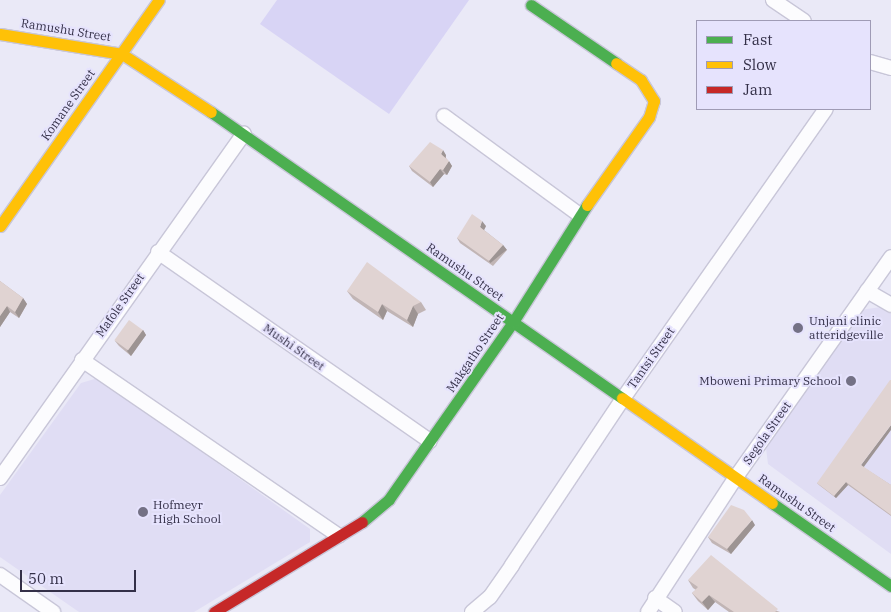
<!DOCTYPE html>
<html>
<head>
<meta charset="utf-8">
<style>
	body { margin:0 }
	#map { position:relative; width:891px; height:612px; overflow:hidden; background:#eae9f7; font-family:"IBM Plex Serif",serif }
	div>[style] { position:absolute }
	[style*='--x'] { left:calc(var(--x)*1px); top:calc(var(--y)*1px); width:calc(var(--w)*1px); rotate:calc(var(--a)*1deg) }
	.built>* { inset:0; background:#e0ddf4 }
	.green>* { inset:0; background:#d8d4f5 }
	.roads { filter:drop-shadow(1px 0 #c8c6d8) drop-shadow(-1px 0 #c8c6d8) drop-shadow(0 1px #c8c6d8) drop-shadow(0 -1px #c8c6d8) }
	.street>* { height:14px; margin:-7px; padding:0 7px; transform-origin:7px; border-radius:7px; background:#fcfcfe }
	.fast>* { height:11px; margin:-5.5px; padding:0 5.5px; transform-origin:5.5px; border-radius:5.5px; background:#4caf50 }
	.slow>* { height:11px; margin:-5.5px; padding:0 5.5px; transform-origin:5.5px; border-radius:5.5px; background:#ffc107 }
	.jam>* { height:11px; margin:-5.5px; padding:0 5.5px; transform-origin:5.5px; border-radius:5.5px; background:#c62828 }
	.wall>* { inset:0; background:#c1b5b5 }
	.shaded-wall>* { inset:0; background:#9d9493; transform-origin:0 0 }
	.building>* { inset:0; background:#e0d3d2; transform-origin:0 0 }
	.dots>* { width:14px; height:14px; translate:-50% -50%; box-sizing:border-box; border:2px solid #e6e3fd; border-radius:50% }
	span { translate:-50% -50%; white-space:nowrap; text-align:center; line-height:1.15; -webkit-text-stroke:4px #e6e3fd; paint-order:stroke }
	.street-label { font-size:12px; color:#343048 }
	.poi-label { font-size:12px; color:#343048 }
	.left { translate:0 -50%; text-align:left }
	.right { translate:-100% -50%; text-align:right }
	.legend { position:absolute; left:696px; top:20px; width:175px; height:90px; box-sizing:border-box; background:#e6e3fd; border:1px solid #9f9bb5; margin:0; padding:6px 9px; list-style:none; font-size:15px; color:#343048 }
	.legend li { display:flex; align-items:center; gap:10px; height:25px }
	.legend b { width:25px; border:1px solid #9f9bb5 }
	.scale { position:absolute; left:20px; top:570px; width:116px; height:22px; box-sizing:border-box; border:2px solid #343048; border-top:0; padding-left:6px; font-size:15px; line-height:18px; white-space:nowrap; color:#343048; -webkit-text-stroke:4px #e6e3fd; paint-order:stroke }
</style>
</head>
<body>
<div id="map">
	<div class="built">
		<div style="clip-path:polygon(881px 307px,891px 314px,891px 554px,768px 464px,766px 448px,860px 310px)"></div>
		<div style="clip-path:polygon(98px 378px,310px 529px,310px 542px,194px 612px,79px 612px,0 557px,0 495px,81px 383px)"></div>
	</div>
	<div class="green">
		<div style="clip-path:polygon(277px 0,469px 0,389px 114px,260px 24px)"></div>
	</div>
	<div class="roads">
		<div class="street">
			<div style="--x:773;--y:0;--w:37;--a:34"></div>
			<div style="--x:870;--y:62;--w:22;--a:16"></div>
			<div style="--x:444;--y:116;--w:168;--a:36.1"></div>
			<div style="--x:158;--y:252;--w:331;--a:34.8"></div>
			<div style="--x:867;--y:291;--w:28;--a:30"></div>
			<div style="--x:82;--y:360;--w:311;--a:34.4"></div>
			<div style="--x:0;--y:478;--w:422;--a:-54.7"></div>
			<div style="--x:0;--y:575;--w:65;--a:34.9"></div>
			<div style="--x:655;--y:598;--w:24;--a:35"></div>
			<div style="--x:472;--y:612;--w:23;--a:-40"></div>
			<div style="--x:490;--y:597;--w:39;--a:-55"></div>
			<div style="--x:512;--y:565;--w:198;--a:-56.3"></div>
			<div style="--x:622;--y:400;--w:355;--a:-55"></div>
			<div style="--x:648;--y:612;--w:161;--a:-56.9"></div>
			<div style="--x:736;--y:477;--w:269;--a:-54.8"></div>
		</div>
		<div class="fast">
			<div style="--x:531;--y:5;--w:103;--a:34.3"></div>
			<div style="--x:211;--y:112;--w:501;--a:34.83"></div>
			<div style="--x:772;--y:503;--w:145;--a:34.9"></div>
			<div style="--x:362;--y:522;--w:35;--a:-40"></div>
			<div style="--x:389;--y:499;--w:216;--a:-55"></div>
			<div style="--x:513;--y:322;--w:138;--a:-57.7"></div>
		</div>
		<div class="slow">
			<div style="--x:0;--y:34;--w:124;--a:9.3"></div>
			<div style="--x:122;--y:54;--w:106;--a:33.1"></div>
			<div style="--x:587;--y:205;--w:108;--a:-54.8"></div>
			<div style="--x:649;--y:117;--w:17;--a:-73"></div>
			<div style="--x:654;--y:101;--w:25;--a:-122"></div>
			<div style="--x:641;--y:80;--w:30;--a:-146"></div>
			<div style="--x:0;--y:226;--w:276;--a:-54.9"></div>
			<div style="--x:622;--y:398;--w:183;--a:35"></div>
		</div>
		<div class="jam">
			<div style="--x:214;--y:612;--w:173;--a:-31.3"></div>
		</div>
	</div>
	<div class="wall">
		<div style="clip-path:polygon(446px 155px,446px 158px,452px 166px,447px 175px,444px 174px,433px 187px,412px 171px,409px 166px)"></div>
		<div style="clip-path:polygon(486px 226px,484px 230px,503px 245px,507px 250px,493px 266px,460px 243px,457px 238px)"></div>
		<div style="clip-path:polygon(0 281px,23px 298px,27px 304px,19px 318px,10px 312px,0 327px)"></div>
		<div style="clip-path:polygon(347px 291px,421px 302px,426px 310px,418px 314px,413px 327px,387px 311px,383px 320px,353px 299px)"></div>
		<div style="clip-path:polygon(143px 330px,146px 335px,131px 356px,119px 346px,115px 341px)"></div>
		<div style="clip-path:polygon(863px 467px,891px 485px,891px 516px,848px 485px,836px 498px,819px 485px,817px 483px)"></div>
		<div style="clip-path:polygon(755px 525px,731px 554px,712px 543px,708px 537px)"></div>
		<div style="clip-path:polygon(688px 580px,780px 612px,729px 612px,715px 602px,708px 610px,698px 601px,692px 593px,696px 590px,693px 588px)"></div>
	</div>
	<div class="shaded-wall">
		<div style="clip-path:polygon(443px 150px,446px 155px,445px 160px,441px 154px)"></div>
		<div style="clip-path:polygon(449px 161px,452px 166px,447px 175px,443px 170px)"></div>
		<div style="clip-path:polygon(440px 169px,444px 174px,433px 187px,430px 182px)"></div>
		<div style="clip-path:polygon(482px 221px,486px 226px,483px 232px,480px 227px)"></div>
		<div style="left:503px;top:245px;width:6px;height:21px;rotate:51deg"></div>
		<div style="clip-path:polygon(23px 298px,27px 304px,19px 318px,15px 312px)"></div>
		<div style="clip-path:polygon(382px 304px,387px 311px,383px 320px,378px 312px)"></div>
		<div style="clip-path:polygon(7px 306px,10px 312px,0 327px,0 316px)"></div>
		<div style="clip-path:polygon(413px 306px,418px 314px,413px 327px,407px 320px)"></div>
		<div style="clip-path:polygon(143px 330px,146px 335px,131px 356px,127px 351px)"></div>
		<div style="clip-path:polygon(891px 425px,891px 430px,863px 468px,861px 465px)"></div>
		<div style="clip-path:polygon(846px 482px,848px 485px,836px 498px,834px 496px)"></div>
		<div style="clip-path:polygon(752px 520px,755px 525px,731px 554px,727px 549px)"></div>
		<div style="clip-path:polygon(709px 595px,715px 602px,708px 610px,702px 602px)"></div>
	</div>
	<div class="building">
		<div style="clip-path:polygon(430px 142px,443px 150px,441px 154px,449px 161px,443px 170px,440px 169px,430px 182px,409px 166px)"></div>
		<div style="clip-path:polygon(472px 214px,482px 221px,480px 227px,503px 245px,489px 261px,457px 238px)"></div>
		<div style="clip-path:polygon(367px 262px,421px 302px,413px 306px,407px 320px,382px 304px,378px 312px,347px 291px)"></div>
		<div style="clip-path:polygon(0 281px,23px 298px,15px 312px,7px 306px,0 316px)"></div>
		<div style="left:129px;top:320px;width:17px;height:25px;rotate:36deg"></div>
		<div style="clip-path:polygon(890px 380px,891px 380px,891px 425px,861px 465px,891px 485px,891px 515px,846px 482px,834px 496px,817px 483px)"></div>
		<div style="clip-path:polygon(731px 505px,744px 510px,752px 520px,727px 549px,708px 537px)"></div>
		<div style="clip-path:polygon(711px 555px,778px 609px,775px 612px,734px 612px,709px 595px,702px 602px,692px 593px,698px 587px,688px 580px)"></div>
	</div>
	<div class="dots">
		<div style="left:798px;top:328px;background:#747185"></div>
		<div style="left:851px;top:381px;background:#747185"></div>
		<div style="left:143px;top:512px;background:#747185"></div>
	</div>
	<div class="street-label">
		<span style="left:66px;top:30px;rotate:9deg">Ramushu Street</span>
		<span style="left:68px;top:105px;rotate:-55deg">Komane Street</span>
		<span style="left:465px;top:272px;rotate:35deg">Ramushu Street</span>
		<span style="left:120px;top:305px;rotate:-55deg">Mafole Street</span>
		<span style="left:294px;top:347px;rotate:35deg">Mushi Street</span>
		<span style="left:475px;top:353px;rotate:-56deg">Makgatho Street</span>
		<span style="left:651px;top:358px;rotate:-55deg">Tantsi Street</span>
		<span style="left:767px;top:433px;rotate:-55deg">Segola Street</span>
		<span style="left:797px;top:503px;rotate:35deg">Ramushu Street</span>
	</div>
	<div class="poi-label">
		<span class="left" style="left:809px;top:328px">Unjani clinic<br>atteridgeville</span>
		<span class="right" style="left:841px;top:381px">Mboweni Primary School</span>
		<span class="left" style="left:153px;top:512px">Hofmeyr<br>High School</span>
	</div>
	<ul class="legend">
	<li><b style="height:6px;background:#4caf50"></b>Fast</li>
	<li><b style="height:6px;background:#ffc107"></b>Slow</li>
	<li><b style="height:6px;background:#c62828"></b>Jam</li>
	</ul>
	<div class="scale">50 m</div>
</div>
</body>
</html>
